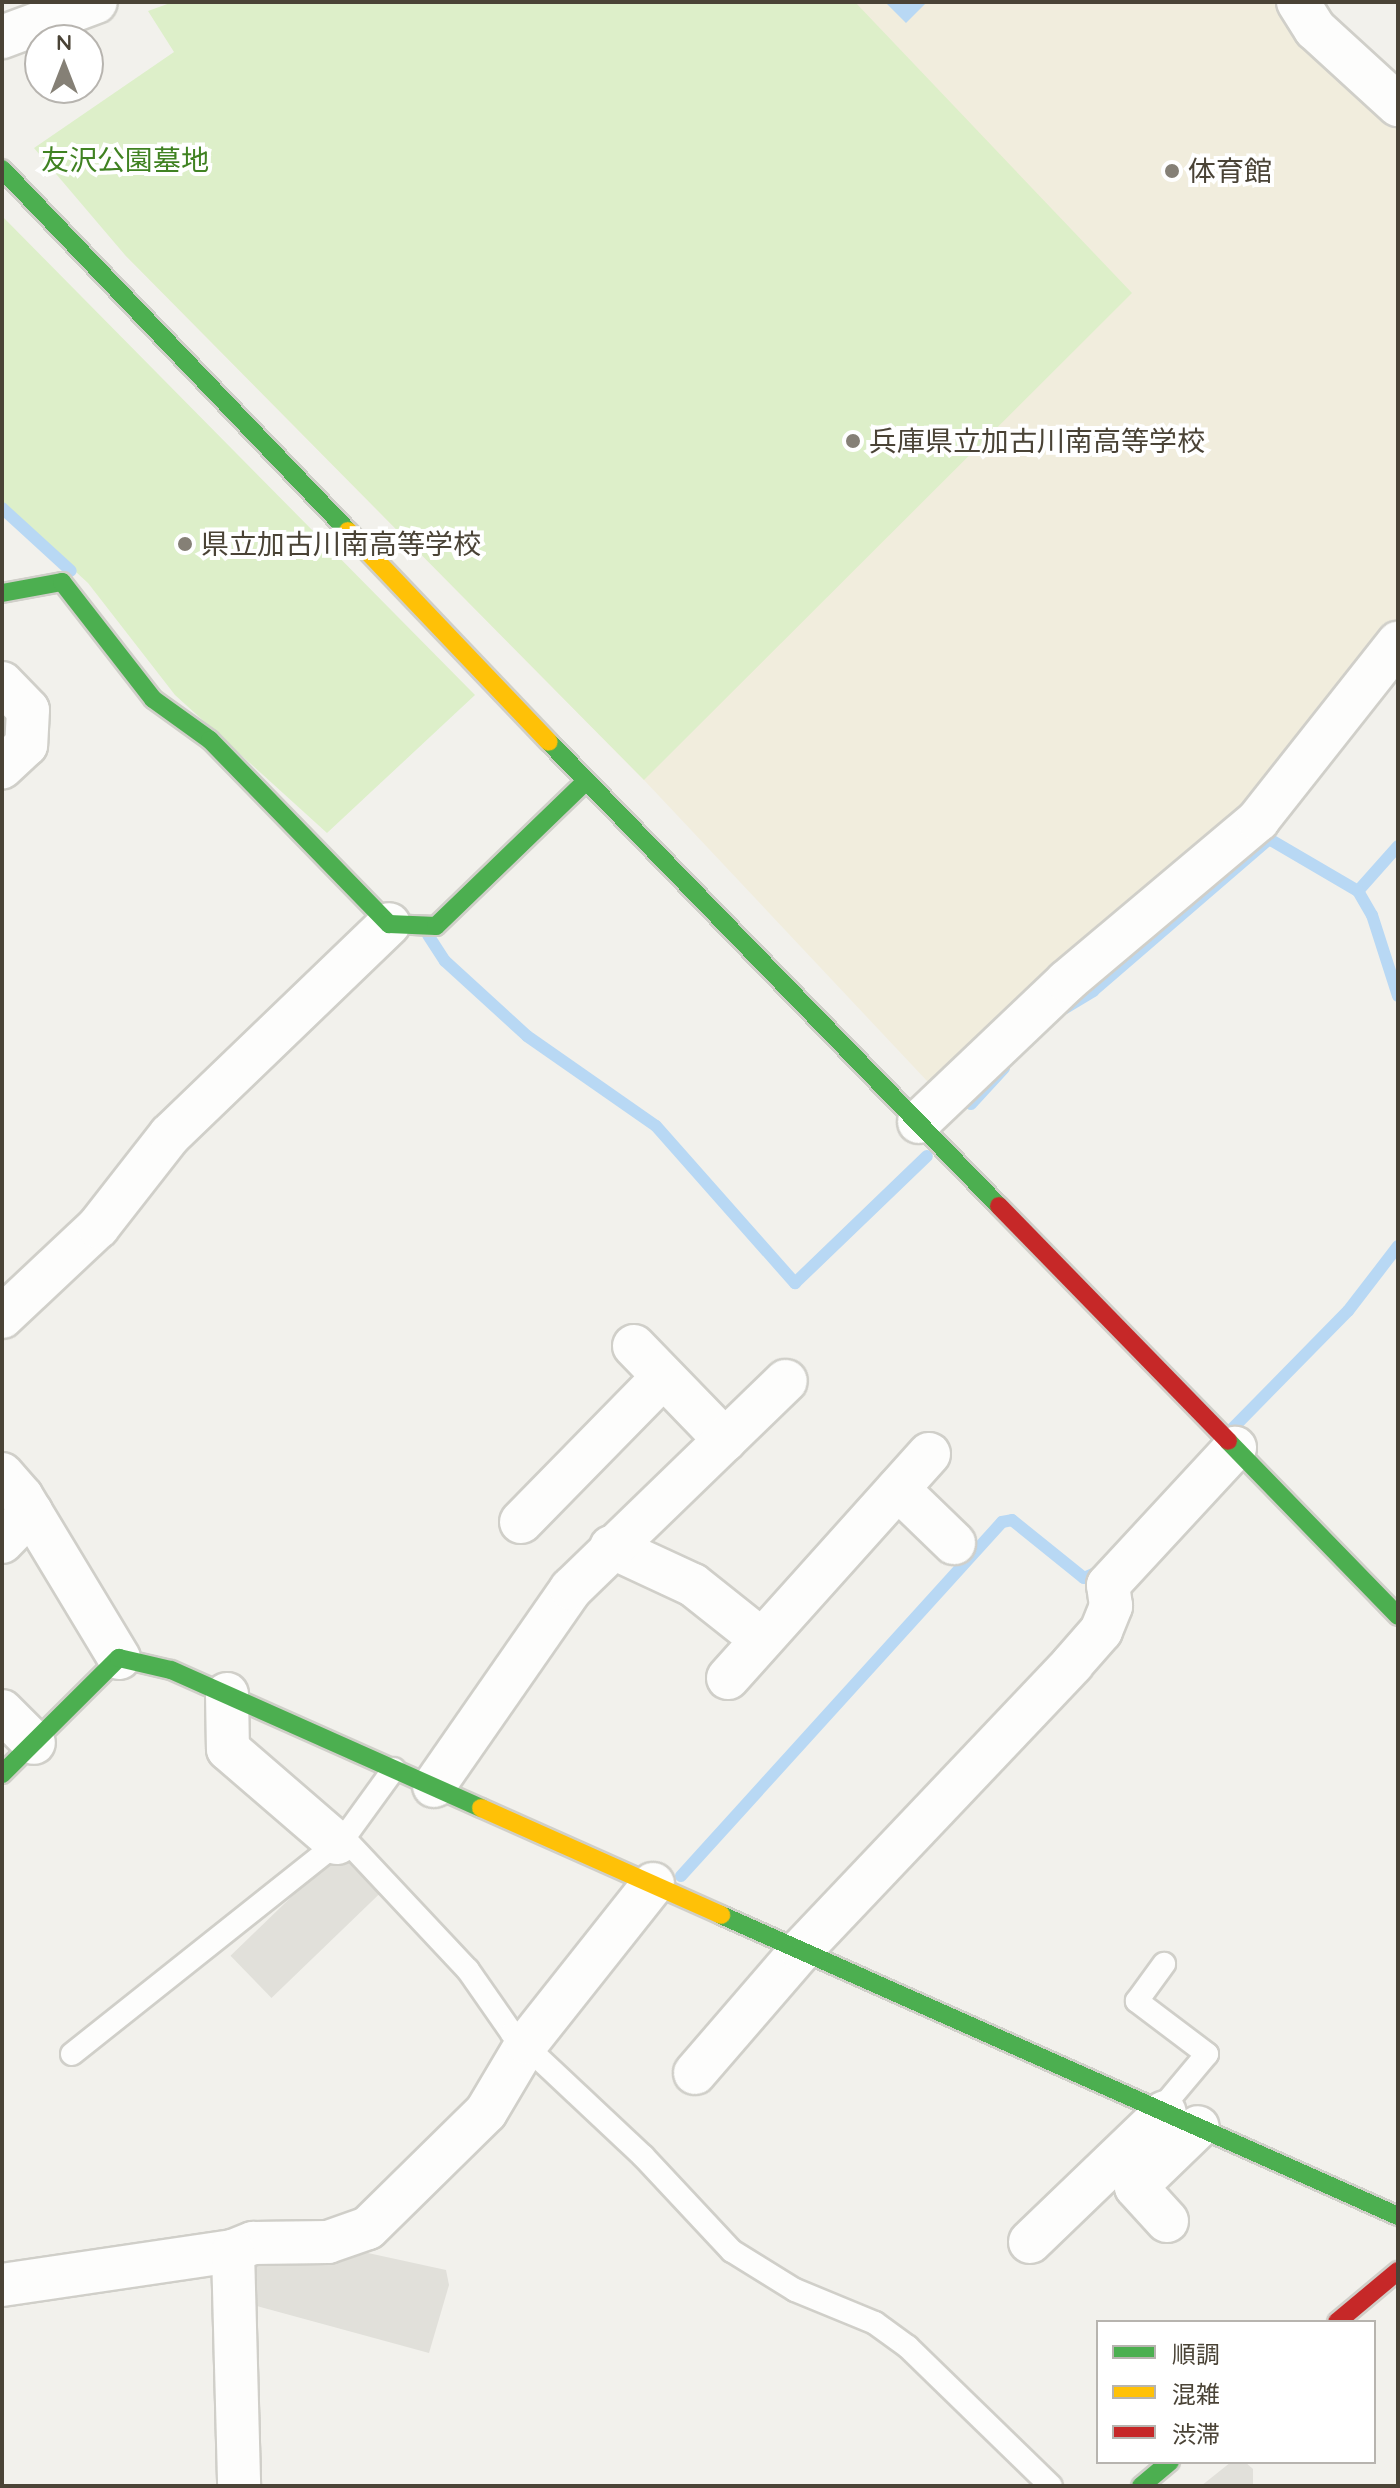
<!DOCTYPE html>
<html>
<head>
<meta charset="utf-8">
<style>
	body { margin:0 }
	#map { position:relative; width:1400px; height:2488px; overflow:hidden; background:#f2f1ec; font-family:Quicksand,"Noto Sans JP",sans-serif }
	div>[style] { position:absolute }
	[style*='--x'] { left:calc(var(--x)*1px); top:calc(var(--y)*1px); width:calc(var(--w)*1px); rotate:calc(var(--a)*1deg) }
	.education>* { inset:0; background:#f1eddd }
	.green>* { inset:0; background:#ddefc9 }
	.parking>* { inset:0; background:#e1e0da; transform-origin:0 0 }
	.water>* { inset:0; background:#b8d8f4 }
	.stream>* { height:12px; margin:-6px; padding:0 6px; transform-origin:6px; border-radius:6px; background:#b8d8f4 }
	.roads { filter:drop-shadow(2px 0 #d0cfc9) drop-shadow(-2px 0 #d0cfc9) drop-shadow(0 2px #d0cfc9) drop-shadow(0 -2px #d0cfc9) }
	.lane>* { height:22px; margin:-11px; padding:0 11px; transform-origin:11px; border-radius:11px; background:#fdfdfc }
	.street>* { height:42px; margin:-21px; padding:0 21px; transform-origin:21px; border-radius:21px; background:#fdfdfc }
	.fast>* { height:18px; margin:-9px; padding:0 9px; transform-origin:9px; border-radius:9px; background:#4caf50 }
	.slow>* { height:18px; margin:-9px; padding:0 9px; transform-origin:9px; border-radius:9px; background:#ffc107 }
	.jam>* { height:18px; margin:-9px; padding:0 9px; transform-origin:9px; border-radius:9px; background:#c62828 }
	.dots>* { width:22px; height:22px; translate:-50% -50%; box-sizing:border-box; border:4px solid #fff; border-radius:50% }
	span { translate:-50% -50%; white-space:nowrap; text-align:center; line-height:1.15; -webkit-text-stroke:8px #fff; paint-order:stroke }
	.park-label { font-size:28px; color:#408222 }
	.poi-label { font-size:28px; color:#4a4336 }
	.left { translate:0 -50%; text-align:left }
	.frame { position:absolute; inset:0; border:4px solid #4a4336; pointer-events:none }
	.legend { position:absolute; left:1096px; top:2320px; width:280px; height:144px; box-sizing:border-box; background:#fff; border:2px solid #b7b4af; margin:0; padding:10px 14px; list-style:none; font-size:24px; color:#4a4336 }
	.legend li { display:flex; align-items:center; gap:16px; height:40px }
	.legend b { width:40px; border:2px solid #b7b4af }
	.north { position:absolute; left:24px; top:24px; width:80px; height:80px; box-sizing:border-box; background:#fff; border:2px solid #b7b4af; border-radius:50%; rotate:0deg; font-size:22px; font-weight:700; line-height:32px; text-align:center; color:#4a4336 }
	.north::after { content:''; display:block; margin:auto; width:28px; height:36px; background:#858076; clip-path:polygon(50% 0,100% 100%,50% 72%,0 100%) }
</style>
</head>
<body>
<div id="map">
	<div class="education">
		<div style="clip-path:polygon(348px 2px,1280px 2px,1398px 121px,1398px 627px,1280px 776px,1172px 879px,1044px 973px,947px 1084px,928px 1082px,644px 780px,125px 255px)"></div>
	</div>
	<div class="green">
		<div style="clip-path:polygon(173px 2px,855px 2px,1132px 293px,644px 780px,125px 255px,34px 148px,174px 52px,148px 11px)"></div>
		<div style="clip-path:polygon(2px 216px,475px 695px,327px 833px,175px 695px,88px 583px,2px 504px)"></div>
	</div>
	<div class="parking">
		<div style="left:342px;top:1848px;width:59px;height:155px;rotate:46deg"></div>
		<div style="clip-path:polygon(368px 2253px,446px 2270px,449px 2285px,429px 2353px,246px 2303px,248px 2262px)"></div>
		<div style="clip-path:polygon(1231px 2462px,1245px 2462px,1253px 2469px,1253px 2486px,1201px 2486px)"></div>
	</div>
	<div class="water">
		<div style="clip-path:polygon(885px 2px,927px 2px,906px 23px)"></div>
	</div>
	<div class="stream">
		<div style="--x:2;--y:508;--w:93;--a:42.4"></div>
		<div style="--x:1358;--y:891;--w:60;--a:-48.4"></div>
		<div style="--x:428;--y:935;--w:31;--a:57"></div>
		<div style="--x:445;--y:961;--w:111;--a:42.4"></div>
		<div style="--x:527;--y:1036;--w:157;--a:34.9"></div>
		<div style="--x:656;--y:1126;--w:210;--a:48.5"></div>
		<div style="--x:795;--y:1283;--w:183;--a:-43.9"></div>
		<div style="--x:1065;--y:1008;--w:33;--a:-31"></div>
		<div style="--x:1093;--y:991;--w:233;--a:-40.8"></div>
		<div style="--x:1269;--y:839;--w:103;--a:30.3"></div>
		<div style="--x:1358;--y:891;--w:28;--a:60"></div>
		<div style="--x:1372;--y:915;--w:85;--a:72.2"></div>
		<div style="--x:971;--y:1104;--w:49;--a:-47.5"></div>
		<div style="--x:1228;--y:1433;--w:171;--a:-45.5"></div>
		<div style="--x:1348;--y:1311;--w:82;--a:-52.4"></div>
		<div style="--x:681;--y:1876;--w:478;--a:-47.8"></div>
		<div style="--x:1002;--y:1522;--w:10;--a:-11"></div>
		<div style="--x:1012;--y:1520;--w:92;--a:38.9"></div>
		<div style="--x:1084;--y:1578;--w:20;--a:-24"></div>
	</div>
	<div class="roads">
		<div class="lane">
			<div style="--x:344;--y:1838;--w:181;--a:46.8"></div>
			<div style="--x:468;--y:1970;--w:77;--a:55.1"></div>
			<div style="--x:512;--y:2033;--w:180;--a:43.2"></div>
			<div style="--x:643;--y:2156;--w:130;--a:46.9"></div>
			<div style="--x:732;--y:2251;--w:74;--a:31.8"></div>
			<div style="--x:795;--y:2290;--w:87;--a:22.4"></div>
			<div style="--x:875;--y:2323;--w:41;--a:36"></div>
			<div style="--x:908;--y:2347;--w:199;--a:44.2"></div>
			<div style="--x:72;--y:2054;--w:347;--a:-38.5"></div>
			<div style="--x:344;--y:1838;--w:85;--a:-54.1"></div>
			<div style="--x:1160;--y:2110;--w:73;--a:-50"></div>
			<div style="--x:1207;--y:2054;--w:88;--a:-142.9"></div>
			<div style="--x:1137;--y:2001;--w:46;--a:-53.9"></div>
		</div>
		<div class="street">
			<div style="--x:1298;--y:2;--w:32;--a:58"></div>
			<div style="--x:1315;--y:29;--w:113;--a:42.5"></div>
			<div style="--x:2;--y:37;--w:100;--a:-20.4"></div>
			<div style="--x:2;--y:683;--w:37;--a:46"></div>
			<div style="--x:28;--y:710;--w:35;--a:93"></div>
			<div style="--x:26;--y:745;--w:33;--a:137"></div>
			<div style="--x:919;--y:1122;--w:204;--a:-43.6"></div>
			<div style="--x:1067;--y:981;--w:250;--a:-40.1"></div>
			<div style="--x:1258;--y:820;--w:226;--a:-51.7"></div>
			<div style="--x:2;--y:1317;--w:132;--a:-43.2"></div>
			<div style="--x:98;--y:1227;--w:117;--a:-52"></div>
			<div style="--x:170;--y:1135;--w:304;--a:-43.9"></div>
			<div style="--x:634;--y:1346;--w:131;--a:45.9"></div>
			<div style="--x:2;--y:1474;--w:30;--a:49"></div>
			<div style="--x:22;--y:1497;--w:188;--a:58.9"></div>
			<div style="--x:898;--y:1489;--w:78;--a:44"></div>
			<div style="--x:521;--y:1522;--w:203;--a:-45.6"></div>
			<div style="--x:2;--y:1542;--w:42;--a:-46"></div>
			<div style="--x:611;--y:1547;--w:90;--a:24.9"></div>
			<div style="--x:693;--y:1585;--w:87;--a:38.5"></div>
			<div style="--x:728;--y:1678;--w:301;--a:-48.1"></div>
			<div style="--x:227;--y:1694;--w:55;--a:89"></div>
			<div style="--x:228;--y:1749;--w:144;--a:40.8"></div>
			<div style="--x:2;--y:1711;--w:45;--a:45"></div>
			<div style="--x:434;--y:1786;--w:240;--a:-55.2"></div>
			<div style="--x:571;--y:1589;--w:299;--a:-44.1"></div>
			<div style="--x:695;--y:2073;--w:162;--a:-49.2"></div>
			<div style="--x:801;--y:1950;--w:394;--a:-46.5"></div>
			<div style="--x:1072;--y:1664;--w:44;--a:-48.7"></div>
			<div style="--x:1101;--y:1631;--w:27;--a:-68"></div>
			<div style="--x:1111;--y:1606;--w:21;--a:-98"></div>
			<div style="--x:1108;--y:1585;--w:187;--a:-47.2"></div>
			<div style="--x:1167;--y:2221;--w:46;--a:-132.4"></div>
			<div style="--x:1136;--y:2187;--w:86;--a:-44.1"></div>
			<div style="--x:1030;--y:2242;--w:187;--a:-43.9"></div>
			<div style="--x:233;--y:2251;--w:22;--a:-22"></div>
			<div style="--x:253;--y:2243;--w:75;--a:-0.8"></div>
			<div style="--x:328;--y:2242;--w:42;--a:-19.3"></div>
			<div style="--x:368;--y:2228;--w:165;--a:-44.5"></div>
			<div style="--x:486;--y:2112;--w:80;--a:-59.3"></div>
			<div style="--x:527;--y:2043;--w:203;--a:-51.6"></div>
			<div style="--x:2;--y:2285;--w:233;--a:-8.4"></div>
			<div style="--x:233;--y:2251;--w:235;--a:88.5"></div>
		</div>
		<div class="fast">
			<div style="--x:2;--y:169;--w:501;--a:46.29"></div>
			<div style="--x:2;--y:593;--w:61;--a:-10.4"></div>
			<div style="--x:62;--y:582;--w:148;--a:52.1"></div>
			<div style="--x:153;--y:699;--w:70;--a:35.7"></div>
			<div style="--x:210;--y:740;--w:257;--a:45.8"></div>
			<div style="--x:389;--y:924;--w:47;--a:2.4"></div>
			<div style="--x:436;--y:926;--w:209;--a:-44"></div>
			<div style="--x:549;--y:742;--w:646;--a:45.88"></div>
			<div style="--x:1228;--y:1441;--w:244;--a:45.8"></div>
			<div style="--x:2;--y:1774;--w:165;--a:-44.8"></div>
			<div style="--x:119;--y:1658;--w:53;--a:13"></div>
			<div style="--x:171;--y:1670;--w:339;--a:24"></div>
			<div style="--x:721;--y:1915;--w:741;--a:23.97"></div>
			<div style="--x:1141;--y:2486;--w:38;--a:-40"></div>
		</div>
		<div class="slow">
			<div style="--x:348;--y:531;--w:291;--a:46.4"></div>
			<div style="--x:481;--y:1808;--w:263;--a:24"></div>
		</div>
		<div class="jam">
			<div style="--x:999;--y:1206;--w:328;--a:45.7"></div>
			<div style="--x:1337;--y:2322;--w:80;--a:-39.9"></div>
		</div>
	</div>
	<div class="dots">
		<div style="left:1172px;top:171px;background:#858076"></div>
		<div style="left:853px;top:441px;background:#858076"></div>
		<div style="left:185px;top:544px;background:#858076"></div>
	</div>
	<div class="park-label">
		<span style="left:125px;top:160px">友沢公園墓地</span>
	</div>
	<div class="poi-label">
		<span class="left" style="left:1188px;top:171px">体育館</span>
		<span class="left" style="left:869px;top:441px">兵庫県立加古川南高等学校</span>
		<span class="left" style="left:201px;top:544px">県立加古川南高等学校</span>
	</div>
	<div class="frame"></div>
	<ul class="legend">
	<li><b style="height:10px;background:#4caf50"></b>順調</li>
	<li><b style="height:10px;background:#ffc107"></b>混雑</li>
	<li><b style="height:10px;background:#c62828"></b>渋滞</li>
	</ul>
	<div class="north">N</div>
</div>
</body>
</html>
